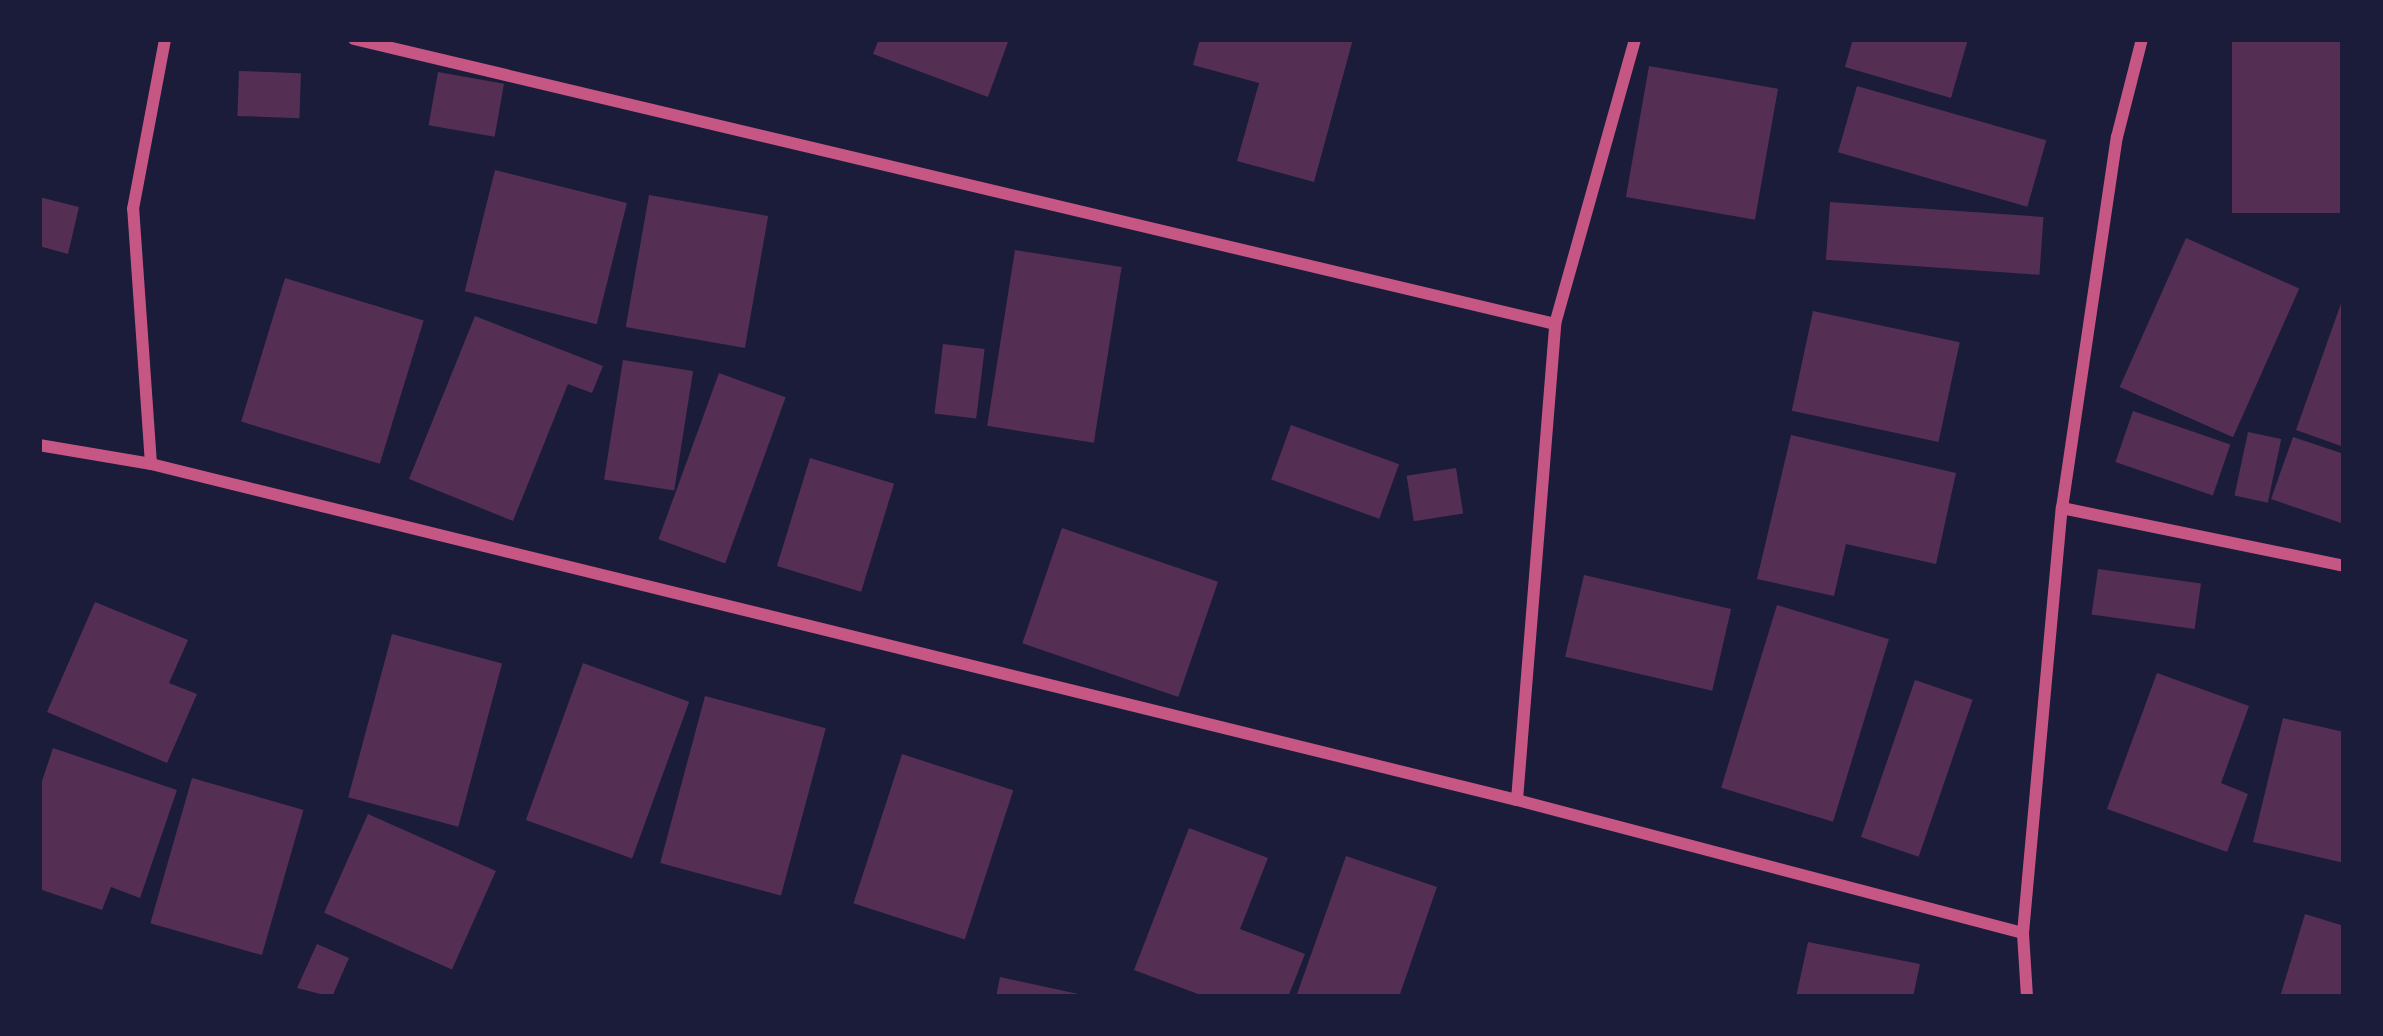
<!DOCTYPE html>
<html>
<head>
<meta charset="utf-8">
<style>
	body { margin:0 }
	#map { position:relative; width:2383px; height:1036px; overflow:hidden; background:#1b1b3a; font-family:Raleway,sans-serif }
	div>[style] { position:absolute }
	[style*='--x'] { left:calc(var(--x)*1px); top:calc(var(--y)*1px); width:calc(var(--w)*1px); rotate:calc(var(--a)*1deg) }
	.building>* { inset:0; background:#542f53; transform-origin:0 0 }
	.minor>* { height:12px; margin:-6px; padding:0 6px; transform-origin:6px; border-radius:6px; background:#c65784 }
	span { translate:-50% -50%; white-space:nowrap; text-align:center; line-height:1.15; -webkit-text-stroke:9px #1b1b3a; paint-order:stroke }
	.frame { position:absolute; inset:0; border:42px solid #1b1b3a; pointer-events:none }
</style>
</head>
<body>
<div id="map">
	<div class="building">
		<div style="clip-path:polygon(879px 39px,1009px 39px,988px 97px,873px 54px)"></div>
		<div style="clip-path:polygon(1200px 39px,1353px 39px,1314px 182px,1237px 161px,1259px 83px,1193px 65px)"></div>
		<div style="clip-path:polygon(1853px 39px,1968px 39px,1951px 98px,1845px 67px)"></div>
		<div style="left:2232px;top:39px;width:108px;height:174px"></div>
		<div style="left:1649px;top:66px;width:131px;height:133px;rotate:10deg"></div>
		<div style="left:239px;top:71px;width:62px;height:45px;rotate:2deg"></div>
		<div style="left:438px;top:72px;width:67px;height:54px;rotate:10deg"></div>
		<div style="left:1857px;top:86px;width:197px;height:69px;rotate:16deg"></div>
		<div style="left:495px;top:170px;width:136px;height:125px;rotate:14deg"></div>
		<div style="left:649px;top:195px;width:121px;height:134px;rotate:10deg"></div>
		<div style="clip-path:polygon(39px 197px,79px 207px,68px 254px,39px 246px)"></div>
		<div style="left:1830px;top:202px;width:214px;height:58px;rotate:4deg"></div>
		<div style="left:2186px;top:238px;width:124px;height:163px;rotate:24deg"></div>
		<div style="left:1015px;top:250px;width:108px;height:178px;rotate:9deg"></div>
		<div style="left:285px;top:278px;width:145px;height:150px;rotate:17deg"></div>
		<div style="clip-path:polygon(2343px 298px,2344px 299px,2344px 447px,2296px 430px)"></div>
		<div style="left:1813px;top:311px;width:150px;height:102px;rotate:12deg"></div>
		<div style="clip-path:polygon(475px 316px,603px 366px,592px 393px,568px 384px,513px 521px,409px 479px)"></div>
		<div style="left:943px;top:344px;width:42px;height:70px;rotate:7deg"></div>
		<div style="left:623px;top:360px;width:71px;height:121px;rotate:9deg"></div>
		<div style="left:719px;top:373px;width:71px;height:177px;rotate:20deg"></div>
		<div style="left:2133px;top:411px;width:103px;height:54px;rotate:19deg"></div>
		<div style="left:1291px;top:425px;width:115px;height:58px;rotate:20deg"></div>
		<div style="left:2248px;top:432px;width:34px;height:65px;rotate:12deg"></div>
		<div style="clip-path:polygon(1791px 435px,1956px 473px,1936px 564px,1846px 544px,1834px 596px,1757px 579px)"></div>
		<div style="clip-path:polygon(2293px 437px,2344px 454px,2344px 524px,2271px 499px)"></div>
		<div style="left:810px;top:458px;width:88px;height:113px;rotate:17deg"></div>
		<div style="left:1456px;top:468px;width:46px;height:50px;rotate:81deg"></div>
		<div style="left:1062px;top:528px;width:165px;height:122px;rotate:19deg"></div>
		<div style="left:2098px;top:569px;width:104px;height:46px;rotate:8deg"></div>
		<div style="left:1584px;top:575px;width:151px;height:84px;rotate:13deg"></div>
		<div style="clip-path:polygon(95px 602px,188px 640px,169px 683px,197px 694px,167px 763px,47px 712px)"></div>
		<div style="left:1777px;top:605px;width:117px;height:191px;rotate:17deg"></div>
		<div style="left:392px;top:634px;width:114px;height:169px;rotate:15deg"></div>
		<div style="left:583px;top:663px;width:113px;height:167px;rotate:20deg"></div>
		<div style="clip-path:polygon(2157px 673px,2249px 706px,2221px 783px,2248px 794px,2227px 852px,2107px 809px)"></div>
		<div style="left:1915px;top:680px;width:61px;height:166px;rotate:19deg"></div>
		<div style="left:705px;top:696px;width:125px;height:173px;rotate:15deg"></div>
		<div style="clip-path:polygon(2283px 718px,2344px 732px,2344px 863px,2253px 842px)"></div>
		<div style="clip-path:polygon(53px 748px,177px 790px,140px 898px,111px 887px,102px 910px,39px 889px,39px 790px)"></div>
		<div style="left:902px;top:754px;width:117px;height:157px;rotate:18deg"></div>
		<div style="left:192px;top:778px;width:116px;height:151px;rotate:16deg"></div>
		<div style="left:368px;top:814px;width:140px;height:108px;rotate:24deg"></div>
		<div style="clip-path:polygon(1189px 828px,1268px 858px,1240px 929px,1305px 954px,1288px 997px,1206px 997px,1134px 970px)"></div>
		<div style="clip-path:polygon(1346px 856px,1437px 887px,1399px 997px,1296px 997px)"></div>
		<div style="clip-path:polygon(2305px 914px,2344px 926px,2344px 997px,2280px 997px)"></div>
		<div style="clip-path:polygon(1808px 942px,1920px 964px,1913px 997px,1796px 997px)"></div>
		<div style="clip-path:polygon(317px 944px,349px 958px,332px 997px,297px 988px)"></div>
		<div style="clip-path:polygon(1000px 977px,1083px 995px,1083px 997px,996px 997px)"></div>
	</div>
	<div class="minor">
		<div style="--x:354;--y:39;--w:1234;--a:13.35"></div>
		<div style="--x:39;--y:445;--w:114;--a:9.6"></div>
		<div style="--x:151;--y:464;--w:1407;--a:13.82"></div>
		<div style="--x:1517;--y:800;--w:523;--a:14.73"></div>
		<div style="--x:151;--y:464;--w:256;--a:-94"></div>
		<div style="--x:133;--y:209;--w:173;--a:-79.3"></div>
		<div style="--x:2062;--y:508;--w:288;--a:11.6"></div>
		<div style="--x:1517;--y:800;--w:478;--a:-85.4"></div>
		<div style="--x:1555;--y:324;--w:296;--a:-74.3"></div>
		<div style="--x:2027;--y:997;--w:64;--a:-93.6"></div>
		<div style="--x:2023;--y:933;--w:427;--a:-84.8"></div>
		<div style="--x:2062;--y:508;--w:375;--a:-81.6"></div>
		<div style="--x:2117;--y:137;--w:101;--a:-75.7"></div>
	</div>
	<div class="frame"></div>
</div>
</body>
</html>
